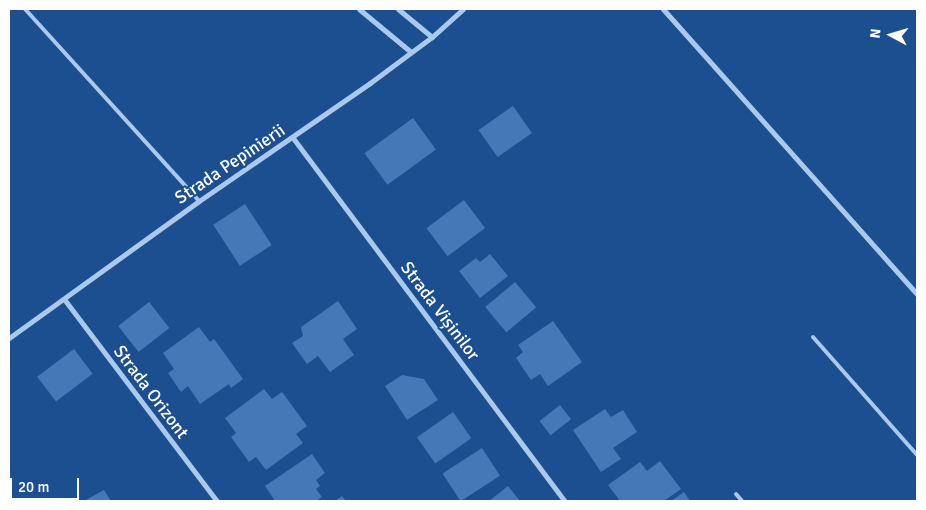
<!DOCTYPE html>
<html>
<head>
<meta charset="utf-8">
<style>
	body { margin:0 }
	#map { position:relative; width:926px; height:510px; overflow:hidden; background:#1b4f8f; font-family:Signika,sans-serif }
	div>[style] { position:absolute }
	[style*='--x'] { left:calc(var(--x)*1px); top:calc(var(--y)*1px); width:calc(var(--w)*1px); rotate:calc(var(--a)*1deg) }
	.building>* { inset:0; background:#4478b7; transform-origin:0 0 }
	.service>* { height:4px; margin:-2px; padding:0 2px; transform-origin:2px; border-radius:2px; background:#a9c9ee }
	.minor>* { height:5px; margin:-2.5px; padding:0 2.5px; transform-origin:2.5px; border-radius:2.5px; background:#a9c9ee }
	span { translate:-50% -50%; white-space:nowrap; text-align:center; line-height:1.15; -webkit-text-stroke:4px #1b4f8f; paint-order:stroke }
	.street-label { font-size:18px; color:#fff }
	.frame { position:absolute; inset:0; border:10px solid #fff; pointer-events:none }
	.north { position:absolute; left:866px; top:10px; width:50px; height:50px; -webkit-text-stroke:4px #1b4f8f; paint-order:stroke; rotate:276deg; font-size:14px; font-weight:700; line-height:20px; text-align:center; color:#fff }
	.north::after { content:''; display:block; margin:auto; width:18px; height:22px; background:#fff; clip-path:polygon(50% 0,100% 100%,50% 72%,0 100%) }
	.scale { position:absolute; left:10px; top:478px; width:69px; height:22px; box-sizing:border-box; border:2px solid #fff; border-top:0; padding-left:6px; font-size:15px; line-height:18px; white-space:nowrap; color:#fff; -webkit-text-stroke:4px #1b4f8f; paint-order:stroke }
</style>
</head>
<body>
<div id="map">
	<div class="building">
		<div style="left:513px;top:106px;width:33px;height:42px;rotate:55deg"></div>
		<div style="left:413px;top:118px;width:39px;height:60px;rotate:54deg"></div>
		<div style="left:464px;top:200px;width:35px;height:47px;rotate:53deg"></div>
		<div style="left:245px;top:204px;width:49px;height:38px;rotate:57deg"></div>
		<div style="clip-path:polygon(490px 254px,508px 276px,480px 298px,459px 271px,476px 258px,480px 262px)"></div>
		<div style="left:515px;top:282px;width:33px;height:39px;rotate:50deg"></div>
		<div style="clip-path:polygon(338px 301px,357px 329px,343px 339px,354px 355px,330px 372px,318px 356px,307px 364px,292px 343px,303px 336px,301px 327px)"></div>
		<div style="left:149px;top:302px;width:33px;height:39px;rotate:52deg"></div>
		<div style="clip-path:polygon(553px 321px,582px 362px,548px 386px,540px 374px,531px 380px,516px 358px,523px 352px,518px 345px)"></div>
		<div style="clip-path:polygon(199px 327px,210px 342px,214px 339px,243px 379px,231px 388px,229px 384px,200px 404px,188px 386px,181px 392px,168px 373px,174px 369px,163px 353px)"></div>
		<div style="left:74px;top:349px;width:31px;height:46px;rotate:53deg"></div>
		<div style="clip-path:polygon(402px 375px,424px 379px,438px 400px,407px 420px,385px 386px)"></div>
		<div style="clip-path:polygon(264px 389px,272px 399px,282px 392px,307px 426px,296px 434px,303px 443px,266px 470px,256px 457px,249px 462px,231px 437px,236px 433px,225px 418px)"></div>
		<div style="left:560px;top:405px;width:18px;height:26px;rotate:52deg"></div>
		<div style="clip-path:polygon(605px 409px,611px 417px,623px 410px,637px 432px,613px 448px,621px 459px,601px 472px,573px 430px)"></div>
		<div style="left:453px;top:412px;width:32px;height:44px;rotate:55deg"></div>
		<div style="left:482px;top:448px;width:33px;height:47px;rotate:57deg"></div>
		<div style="clip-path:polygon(312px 454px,325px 473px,316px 480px,320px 486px,316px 489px,322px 497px,316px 501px,275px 501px,265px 486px)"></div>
		<div style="clip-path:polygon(660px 461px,681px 489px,664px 501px,620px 501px,608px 485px,640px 462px,647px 471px)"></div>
		<div style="clip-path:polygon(508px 486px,520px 501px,489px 501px)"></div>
		<div style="clip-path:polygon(104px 490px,111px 501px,84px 501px)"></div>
		<div style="clip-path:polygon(684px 492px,690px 501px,671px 501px)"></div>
		<div style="clip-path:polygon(342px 496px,346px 501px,335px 501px)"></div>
	</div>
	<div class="service">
		<div style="--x:25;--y:9;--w:259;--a:47.8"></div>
		<div style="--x:813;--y:337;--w:157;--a:48.6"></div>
		<div style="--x:736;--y:494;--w:9;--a:49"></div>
	</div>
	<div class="minor">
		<div style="--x:359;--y:9;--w:67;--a:39.6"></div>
		<div style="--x:398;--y:9;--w:44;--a:39.5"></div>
		<div style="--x:663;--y:9;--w:382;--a:48.3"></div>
		<div style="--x:293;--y:138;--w:454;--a:53.2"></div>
		<div style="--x:64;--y:299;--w:253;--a:52.9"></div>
		<div style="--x:9;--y:338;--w:234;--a:-35.8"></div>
		<div style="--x:199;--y:201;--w:208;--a:-34.6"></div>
		<div style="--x:370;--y:83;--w:77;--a:-36.6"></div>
		<div style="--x:432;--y:37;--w:42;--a:-42.1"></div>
	</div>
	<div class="street-label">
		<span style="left:230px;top:164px;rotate:-34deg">Strada Pepinierii</span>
		<span style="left:440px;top:311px;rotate:53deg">Strada Vișinilor</span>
		<span style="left:151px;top:392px;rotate:53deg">Strada Orizont</span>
	</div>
	<div class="frame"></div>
	<div class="north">N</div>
	<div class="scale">20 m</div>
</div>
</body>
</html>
